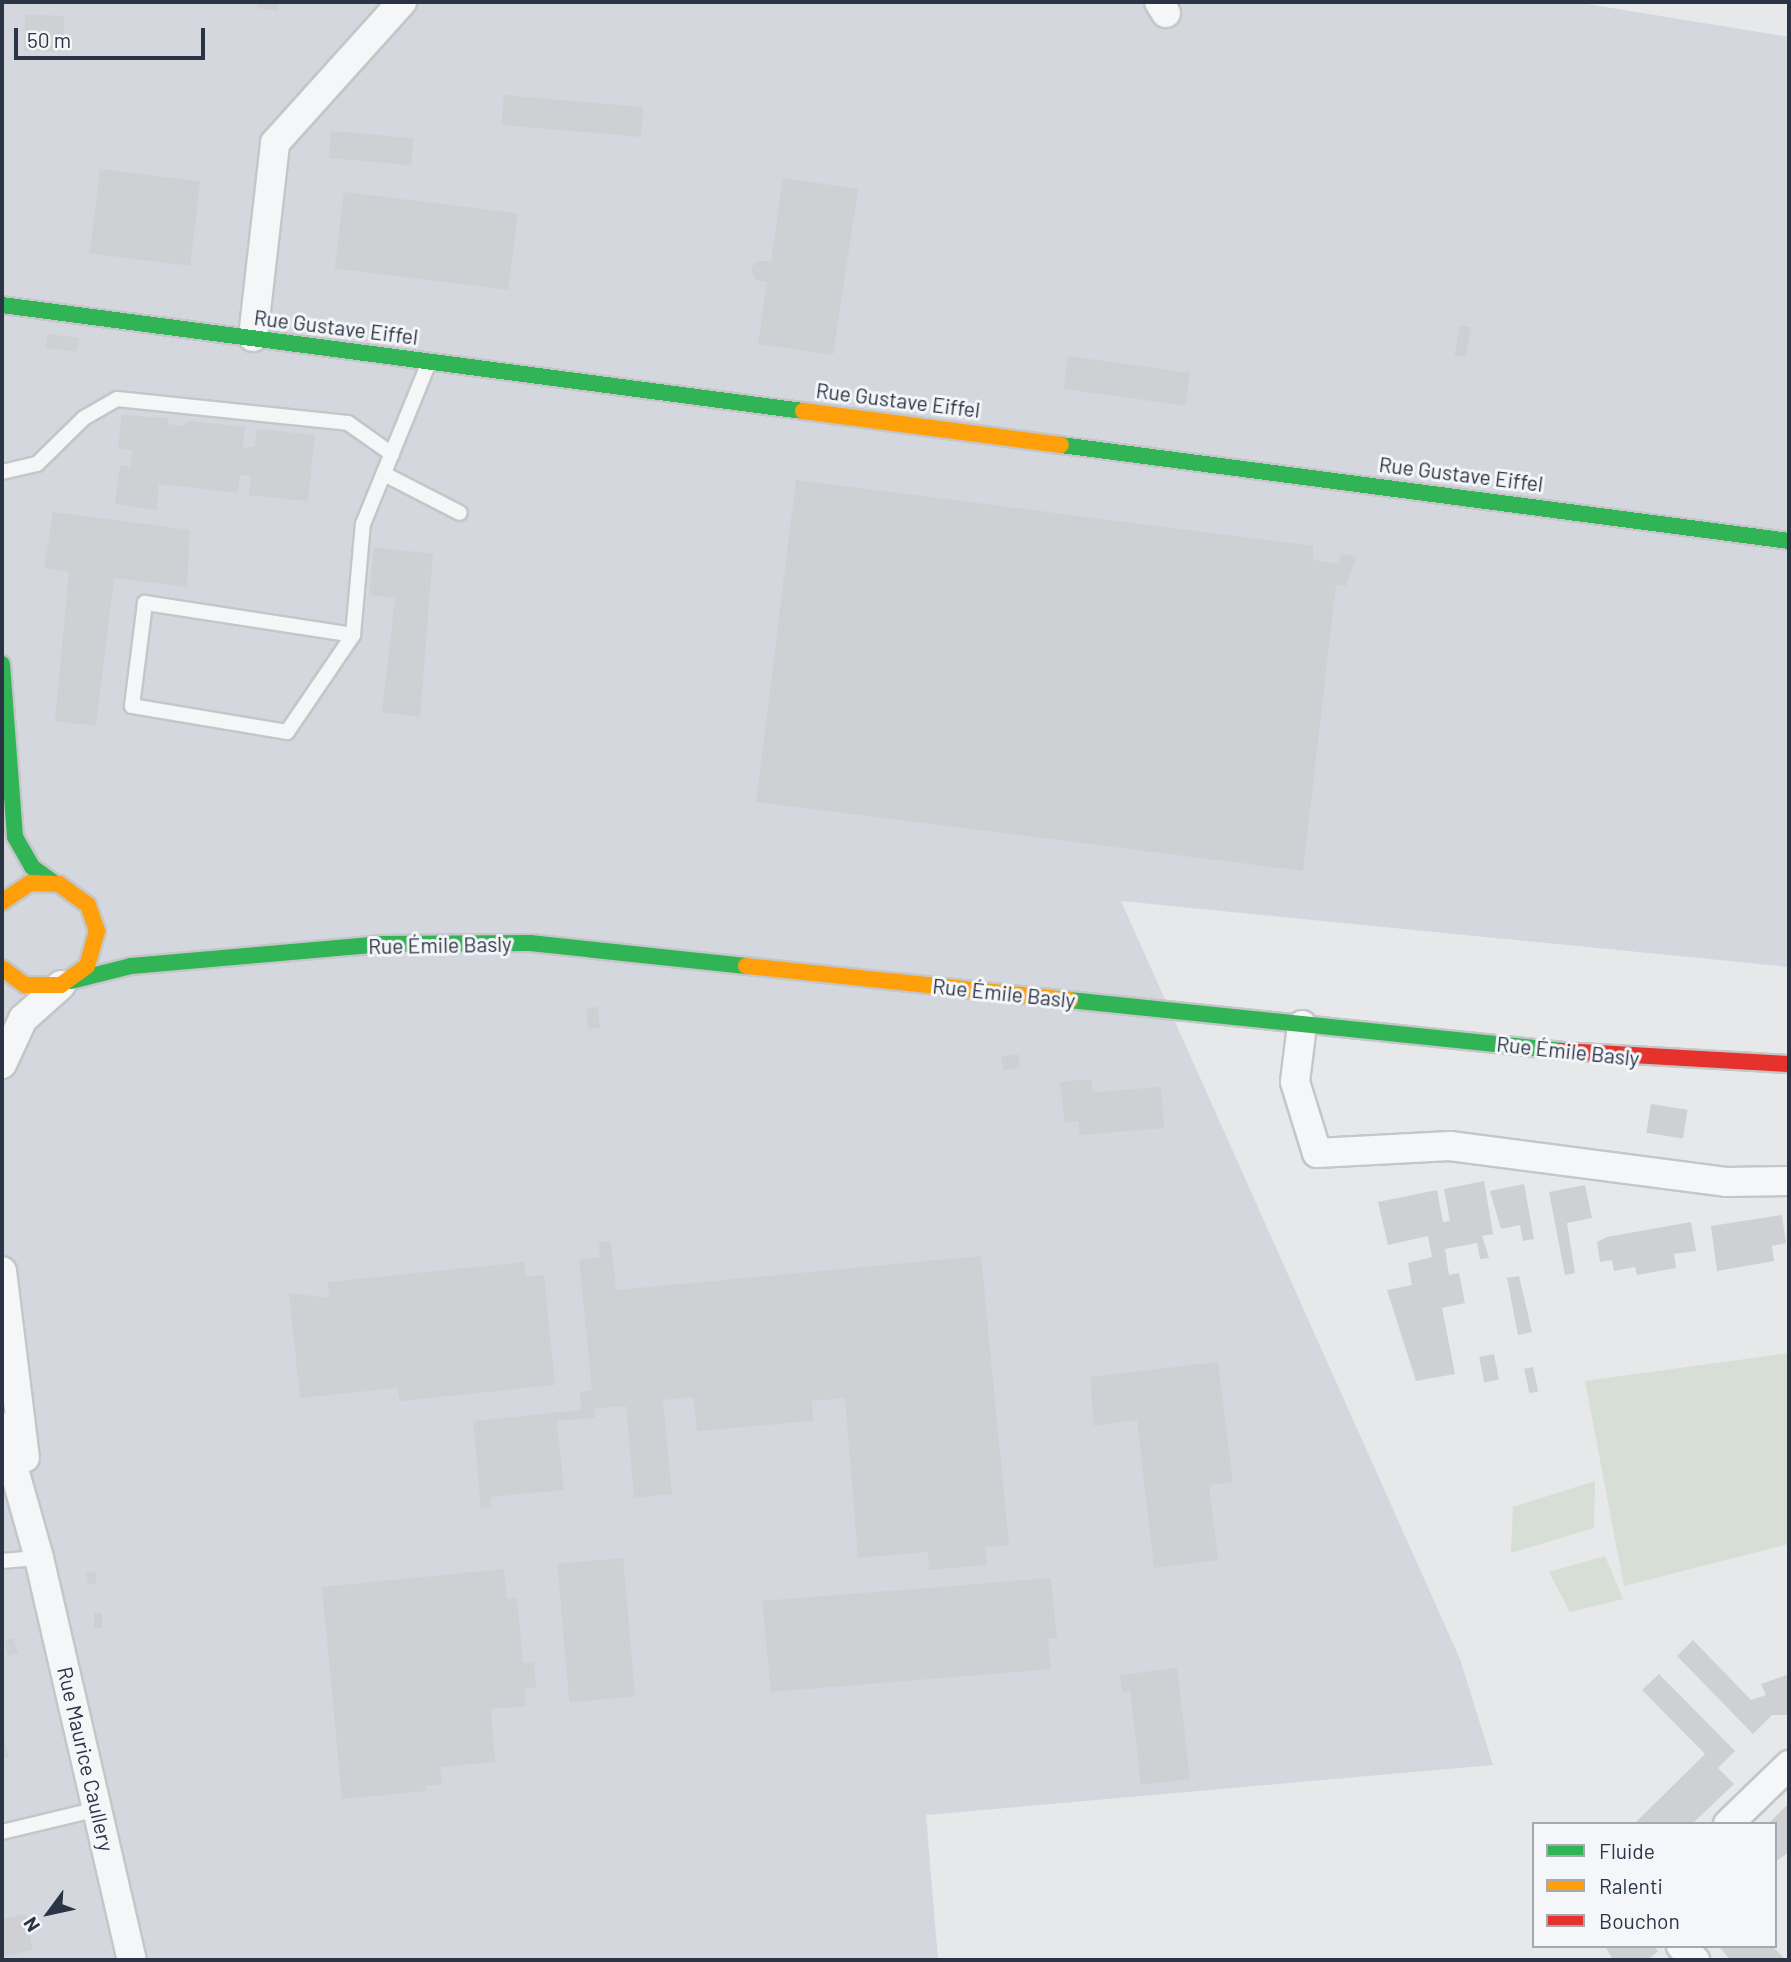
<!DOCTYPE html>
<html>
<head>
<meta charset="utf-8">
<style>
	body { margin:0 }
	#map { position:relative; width:1791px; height:1962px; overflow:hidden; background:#e6e8ea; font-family:Barlow,sans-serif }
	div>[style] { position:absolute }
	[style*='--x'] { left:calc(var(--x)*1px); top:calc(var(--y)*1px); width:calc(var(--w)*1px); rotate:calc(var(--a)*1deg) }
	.built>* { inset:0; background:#d4d7dd }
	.green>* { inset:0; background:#d6ded6 }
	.building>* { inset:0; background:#ced0d3; transform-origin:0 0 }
	.roads { filter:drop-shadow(2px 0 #c4c6c8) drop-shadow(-2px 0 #c4c6c8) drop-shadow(0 2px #c4c6c8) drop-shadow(0 -2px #c4c6c8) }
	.lane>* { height:14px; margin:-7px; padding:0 7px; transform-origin:7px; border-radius:7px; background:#f5f6f7 }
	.street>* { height:28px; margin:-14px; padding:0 14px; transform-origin:14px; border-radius:14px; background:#f5f6f7 }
	.fast>* { height:16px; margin:-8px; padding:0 8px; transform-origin:8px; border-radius:8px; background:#30b455 }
	.slow>* { height:16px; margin:-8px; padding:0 8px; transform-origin:8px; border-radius:8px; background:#ff9f0a }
	.jam>* { height:16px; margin:-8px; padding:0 8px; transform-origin:8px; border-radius:8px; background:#e5322d }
	span { translate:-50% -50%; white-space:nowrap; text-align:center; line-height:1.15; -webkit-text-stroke:6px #f4f6f9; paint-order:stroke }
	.street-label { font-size:21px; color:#2b3445 }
	.frame { position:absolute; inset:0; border:4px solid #2b3445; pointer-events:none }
	.legend { position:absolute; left:1532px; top:1822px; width:245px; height:126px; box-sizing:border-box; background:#f4f6f9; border:2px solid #a4a8b1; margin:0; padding:9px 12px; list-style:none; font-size:21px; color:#2b3445 }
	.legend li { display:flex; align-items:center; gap:14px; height:35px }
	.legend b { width:35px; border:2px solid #a4a8b1 }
	.north { position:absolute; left:14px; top:1878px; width:70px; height:70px; -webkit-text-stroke:5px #f4f6f9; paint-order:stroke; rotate:237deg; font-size:19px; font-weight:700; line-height:28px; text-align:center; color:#2b3445 }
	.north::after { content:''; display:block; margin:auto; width:24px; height:32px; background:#2b3445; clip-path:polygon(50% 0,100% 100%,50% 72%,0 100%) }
	.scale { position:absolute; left:14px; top:28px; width:191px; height:32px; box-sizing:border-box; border:4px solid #2b3445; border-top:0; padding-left:9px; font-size:21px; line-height:24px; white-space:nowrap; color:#2b3445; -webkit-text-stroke:5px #f4f6f9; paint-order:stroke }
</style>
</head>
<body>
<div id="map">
	<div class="built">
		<div style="clip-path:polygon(2px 2px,1575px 2px,1789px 37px,1789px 967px,1121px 901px,1460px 1659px,1493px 1765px,926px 1815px,938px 1960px,2px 1960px)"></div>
	</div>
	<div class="green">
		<div style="clip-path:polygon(1789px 1353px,1789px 1544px,1624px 1586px,1585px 1381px)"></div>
		<div style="clip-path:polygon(1595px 1481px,1594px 1528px,1511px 1553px,1513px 1507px)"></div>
		<div style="clip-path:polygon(1605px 1556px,1623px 1599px,1570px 1612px,1549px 1572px)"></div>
	</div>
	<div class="building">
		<div style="clip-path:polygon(257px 2px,279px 2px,278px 11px,257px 8px)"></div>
		<div style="left:25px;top:15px;width:39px;height:36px;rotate:1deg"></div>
		<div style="left:504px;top:95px;width:140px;height:30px;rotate:5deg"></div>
		<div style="left:331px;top:131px;width:83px;height:27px;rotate:5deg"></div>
		<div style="left:100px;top:169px;width:101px;height:85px;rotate:7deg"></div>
		<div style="clip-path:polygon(783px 178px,858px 189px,833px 355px,758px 344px,767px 282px,755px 280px,751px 268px,757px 261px,771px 261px)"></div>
		<div style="left:344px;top:192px;width:175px;height:77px;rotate:7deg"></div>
		<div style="left:1460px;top:325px;width:11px;height:31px;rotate:10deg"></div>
		<div style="left:48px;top:334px;width:31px;height:14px;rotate:7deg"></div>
		<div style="left:1068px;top:356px;width:123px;height:33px;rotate:8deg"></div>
		<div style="clip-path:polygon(122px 415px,168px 418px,168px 424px,183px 426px,189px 421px,245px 427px,243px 448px,255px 447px,257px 429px,315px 435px,308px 501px,249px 495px,251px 476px,240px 475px,238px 493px,159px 484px,157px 510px,115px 504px,120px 465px,130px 467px,132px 450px,118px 448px)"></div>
		<div style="clip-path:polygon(796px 480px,1313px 546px,1313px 560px,1339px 564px,1341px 554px,1356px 557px,1346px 586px,1336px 584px,1303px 871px,756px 802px)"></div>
		<div style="clip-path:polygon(53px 512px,190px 530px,187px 587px,114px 578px,96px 726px,55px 721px,69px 572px,44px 568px)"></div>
		<div style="clip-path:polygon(374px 547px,433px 554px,420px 717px,382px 712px,395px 598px,369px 595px)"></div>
		<div style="left:598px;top:1007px;width:21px;height:12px;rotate:85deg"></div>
		<div style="left:1018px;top:1054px;width:14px;height:17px;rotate:82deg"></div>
		<div style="clip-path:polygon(1091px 1079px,1093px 1092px,1161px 1087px,1164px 1128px,1080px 1135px,1078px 1121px,1065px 1123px,1060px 1082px)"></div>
		<div style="left:1651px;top:1104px;width:37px;height:29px;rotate:9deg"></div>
		<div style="clip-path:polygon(1484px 1181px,1493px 1234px,1482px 1236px,1489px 1258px,1480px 1259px,1477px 1243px,1445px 1249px,1449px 1275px,1459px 1273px,1465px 1303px,1442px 1308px,1455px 1374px,1416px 1381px,1387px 1290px,1412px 1285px,1408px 1263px,1432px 1257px,1428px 1236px,1388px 1245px,1378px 1202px,1437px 1190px,1443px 1222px,1450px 1221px,1444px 1189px)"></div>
		<div style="clip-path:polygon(1524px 1184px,1534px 1239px,1523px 1241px,1520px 1225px,1501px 1229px,1490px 1191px)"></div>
		<div style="clip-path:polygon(1585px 1185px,1592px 1218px,1567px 1223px,1575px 1273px,1565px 1275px,1549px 1192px)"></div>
		<div style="clip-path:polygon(1782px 1215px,1786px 1243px,1772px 1246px,1774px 1261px,1717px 1271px,1711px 1226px)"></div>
		<div style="clip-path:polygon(1691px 1222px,1696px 1251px,1674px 1254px,1676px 1268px,1637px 1275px,1635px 1267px,1614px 1271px,1612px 1260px,1600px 1262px,1597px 1242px,1607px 1237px)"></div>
		<div style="clip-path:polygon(611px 1241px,616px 1290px,981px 1256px,1009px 1545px,985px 1547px,987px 1565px,929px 1570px,928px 1552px,858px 1558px,845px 1398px,812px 1401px,813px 1421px,697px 1431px,693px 1397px,663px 1400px,672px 1494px,634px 1498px,626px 1406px,594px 1409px,595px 1418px,557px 1421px,564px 1490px,491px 1497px,491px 1506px,481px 1508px,473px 1421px,581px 1410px,580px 1392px,592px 1390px,579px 1260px,600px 1257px,598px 1242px)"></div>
		<div style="clip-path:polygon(524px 1262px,526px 1277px,544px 1275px,555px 1385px,400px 1401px,397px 1388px,300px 1398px,289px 1293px,329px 1298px,328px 1282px)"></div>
		<div style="clip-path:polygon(1519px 1276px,1532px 1332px,1518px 1335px,1507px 1278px)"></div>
		<div style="left:1494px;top:1354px;width:26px;height:15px;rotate:79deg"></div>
		<div style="clip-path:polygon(1218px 1362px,1233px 1482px,1209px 1485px,1218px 1560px,1154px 1568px,1137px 1420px,1094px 1426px,1090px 1377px)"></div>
		<div style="left:1533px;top:1367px;width:25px;height:9px;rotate:78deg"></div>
		<div style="left:623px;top:1558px;width:139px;height:66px;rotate:85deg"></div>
		<div style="clip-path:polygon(504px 1569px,507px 1599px,517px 1598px,523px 1663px,534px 1662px,536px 1687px,525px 1689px,526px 1706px,491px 1709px,495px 1762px,440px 1767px,442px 1784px,426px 1786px,426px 1791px,342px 1799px,322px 1587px)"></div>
		<div style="left:95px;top:1572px;width:11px;height:9px;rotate:80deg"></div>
		<div style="clip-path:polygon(1051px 1578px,1057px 1638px,1048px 1638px,1051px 1669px,771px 1692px,762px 1601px)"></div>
		<div style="left:94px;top:1613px;width:8px;height:15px"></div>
		<div style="left:14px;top:1638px;width:16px;height:10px;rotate:75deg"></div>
		<div style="clip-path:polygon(1693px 1640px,1751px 1700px,1766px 1695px,1761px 1684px,1789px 1674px,1789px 1715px,1772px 1715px,1753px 1734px,1677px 1656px)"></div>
		<div style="clip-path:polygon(1177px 1668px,1190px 1779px,1141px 1785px,1130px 1690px,1122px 1692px,1120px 1675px)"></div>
		<div style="clip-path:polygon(1659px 1674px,1735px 1751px,1718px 1768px,1734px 1784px,1692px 1824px,1634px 1824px,1705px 1754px,1642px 1690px)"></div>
		<div style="clip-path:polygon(2px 1731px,9px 1757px,2px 1759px)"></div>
		<div style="clip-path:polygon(1789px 1803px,1789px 1852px,1775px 1862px,1775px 1824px,1768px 1824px)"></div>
		<div style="clip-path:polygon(26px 1914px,33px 1950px,2px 1957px,2px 1919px)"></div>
		<div style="clip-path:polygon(1605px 1946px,1653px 1946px,1658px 1951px,1648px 1960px,1613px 1960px)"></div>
		<div style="clip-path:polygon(1719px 1946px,1772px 1946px,1786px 1960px,1730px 1960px)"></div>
	</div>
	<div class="roads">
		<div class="lane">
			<div style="--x:2;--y:472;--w:36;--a:-13"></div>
			<div style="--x:37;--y:464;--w:66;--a:-44.4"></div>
			<div style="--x:84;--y:418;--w:38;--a:-30"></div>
			<div style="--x:117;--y:399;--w:232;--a:5.9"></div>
			<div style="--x:348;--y:423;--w:54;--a:35.2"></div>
			<div style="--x:384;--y:474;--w:85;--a:27.2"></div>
			<div style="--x:353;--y:635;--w:117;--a:124.2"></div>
			<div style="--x:287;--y:732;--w:157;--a:-170.5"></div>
			<div style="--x:132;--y:706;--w:104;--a:-82.8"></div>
			<div style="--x:145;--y:603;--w:210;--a:8.7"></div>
			<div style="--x:353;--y:635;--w:111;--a:-84.9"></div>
			<div style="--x:363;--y:524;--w:172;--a:-67.8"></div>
			<div style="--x:2;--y:1561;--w:37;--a:-5"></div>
			<div style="--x:2;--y:1832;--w:99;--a:-13.5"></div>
		</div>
		<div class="street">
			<div style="--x:1159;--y:2;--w:13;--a:58"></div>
			<div style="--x:253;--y:337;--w:195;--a:-83.5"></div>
			<div style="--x:275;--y:143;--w:190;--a:-48"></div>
			<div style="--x:1302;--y:1025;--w:57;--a:97"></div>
			<div style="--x:1295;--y:1082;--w:74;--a:72.8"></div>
			<div style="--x:1317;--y:1153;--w:133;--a:-3"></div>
			<div style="--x:1450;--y:1146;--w:278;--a:7.4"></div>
			<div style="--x:1726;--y:1182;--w:63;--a:-0.9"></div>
			<div style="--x:2;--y:1064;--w:50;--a:-65"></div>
			<div style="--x:23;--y:1019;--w:51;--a:-41.8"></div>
			<div style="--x:2;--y:1271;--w:188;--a:83"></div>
			<div style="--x:2;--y:1427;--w:136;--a:74.2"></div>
			<div style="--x:39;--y:1558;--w:413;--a:77"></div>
			<div style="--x:1728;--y:1824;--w:85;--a:-44"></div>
			<div style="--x:1681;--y:1946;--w:20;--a:45"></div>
		</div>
		<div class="fast">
			<div style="--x:2;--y:305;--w:808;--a:7.54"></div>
			<div style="--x:1061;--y:445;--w:734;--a:7.51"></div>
			<div style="--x:2;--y:664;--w:173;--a:85.7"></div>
			<div style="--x:15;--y:837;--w:34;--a:60"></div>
			<div style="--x:32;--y:867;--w:26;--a:36"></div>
			<div style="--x:71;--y:981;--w:62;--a:-14"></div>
			<div style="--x:131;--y:966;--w:253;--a:-5"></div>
			<div style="--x:383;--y:944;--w:147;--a:-0.4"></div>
			<div style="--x:530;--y:943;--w:217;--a:6.1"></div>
			<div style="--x:1070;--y:1000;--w:495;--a:5.9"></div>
		</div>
		<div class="slow">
			<div style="--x:803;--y:411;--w:260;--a:7.5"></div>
			<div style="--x:2;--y:902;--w:34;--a:-34"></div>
			<div style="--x:30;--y:883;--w:29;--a:2"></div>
			<div style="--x:59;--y:884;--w:36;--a:36"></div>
			<div style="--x:88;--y:905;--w:28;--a:71"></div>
			<div style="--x:97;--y:931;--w:36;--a:106"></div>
			<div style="--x:87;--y:966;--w:32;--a:144"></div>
			<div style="--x:61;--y:985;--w:36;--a:180"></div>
			<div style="--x:25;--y:985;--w:29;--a:-144"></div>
			<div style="--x:746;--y:966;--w:326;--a:6"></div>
		</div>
		<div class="jam">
			<div style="--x:1562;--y:1051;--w:227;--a:3.3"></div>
		</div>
	</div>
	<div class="street-label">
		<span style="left:336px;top:327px;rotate:7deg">Rue Gustave Eiffel</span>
		<span style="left:898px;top:400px;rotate:7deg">Rue Gustave Eiffel</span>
		<span style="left:1461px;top:474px;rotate:7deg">Rue Gustave Eiffel</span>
		<span style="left:440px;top:945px;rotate:-1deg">Rue Émile Basly</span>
		<span style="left:1004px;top:993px;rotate:6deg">Rue Émile Basly</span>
		<span style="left:1568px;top:1051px;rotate:6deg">Rue Émile Basly</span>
		<span style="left:86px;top:1759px;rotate:77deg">Rue Maurice Caullery</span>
	</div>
	<div class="frame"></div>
	<ul class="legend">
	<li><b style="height:9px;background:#30b455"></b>Fluide</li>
	<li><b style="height:9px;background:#ff9f0a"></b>Ralenti</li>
	<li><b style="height:9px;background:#e5322d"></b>Bouchon</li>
	</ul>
	<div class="north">N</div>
	<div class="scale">50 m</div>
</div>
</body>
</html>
